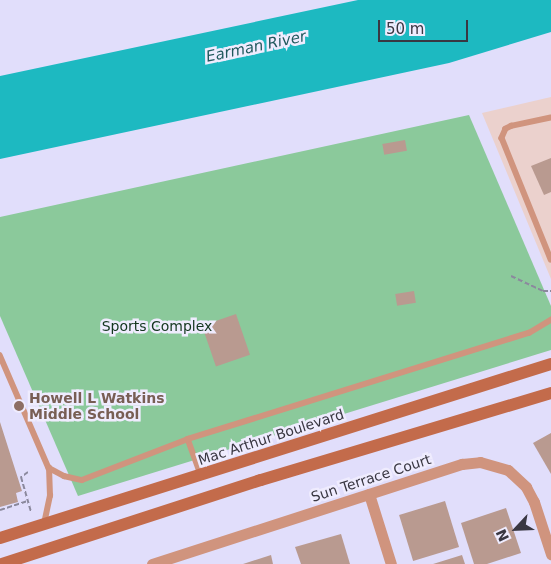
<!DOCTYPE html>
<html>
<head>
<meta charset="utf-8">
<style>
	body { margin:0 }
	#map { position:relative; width:551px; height:564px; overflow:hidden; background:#e1defb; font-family:"DejaVu Sans",sans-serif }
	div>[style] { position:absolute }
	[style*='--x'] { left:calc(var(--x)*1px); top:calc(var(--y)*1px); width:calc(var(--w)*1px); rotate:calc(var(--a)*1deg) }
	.commercial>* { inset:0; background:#ebd1cd }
	.green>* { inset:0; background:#8bc99b }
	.water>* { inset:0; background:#1db9c1 }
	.building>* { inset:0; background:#b99a90; transform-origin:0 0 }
	.path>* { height:2px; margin-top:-1px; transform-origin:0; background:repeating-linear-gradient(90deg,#8b899d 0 5px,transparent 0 7.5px) }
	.lane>* { height:5.5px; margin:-2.75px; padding:0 2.75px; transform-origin:2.75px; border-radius:2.75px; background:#d0947e }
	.street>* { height:11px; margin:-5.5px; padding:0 5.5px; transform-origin:5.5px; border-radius:5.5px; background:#d0947e }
	.secondary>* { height:12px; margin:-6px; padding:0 6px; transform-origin:6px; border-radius:6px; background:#c36b4b }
	.dots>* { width:14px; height:14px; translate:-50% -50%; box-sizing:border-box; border:2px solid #efecfe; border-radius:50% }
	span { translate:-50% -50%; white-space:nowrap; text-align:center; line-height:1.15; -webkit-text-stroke:5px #efecfe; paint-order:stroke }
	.park-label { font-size:14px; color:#13361e }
	.education-label { font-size:14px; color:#785e54; font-weight:700 }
	.left { translate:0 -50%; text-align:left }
	.street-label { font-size:14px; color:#393742 }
	.water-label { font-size:15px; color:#1f585c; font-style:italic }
	.north { position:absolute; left:491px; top:504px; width:50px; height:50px; -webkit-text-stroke:4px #efecfe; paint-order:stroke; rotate:245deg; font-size:14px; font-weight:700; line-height:20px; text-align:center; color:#393742 }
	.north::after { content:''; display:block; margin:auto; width:18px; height:22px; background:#393742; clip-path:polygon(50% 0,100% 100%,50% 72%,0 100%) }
	.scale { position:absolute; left:378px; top:20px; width:90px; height:22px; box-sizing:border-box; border:2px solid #393742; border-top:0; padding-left:6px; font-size:15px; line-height:18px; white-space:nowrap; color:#393742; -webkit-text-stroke:4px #efecfe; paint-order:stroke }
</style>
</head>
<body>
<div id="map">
	<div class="commercial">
		<div style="clip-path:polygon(551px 97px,551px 279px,482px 113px)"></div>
	</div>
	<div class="green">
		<div style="clip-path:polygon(469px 115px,551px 306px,551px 350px,78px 496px,0 316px,0 217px)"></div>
	</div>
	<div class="water">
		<div style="clip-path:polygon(358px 0,551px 0,551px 32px,449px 63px,0 159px,0 76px)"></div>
	</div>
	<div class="building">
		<div style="left:405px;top:140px;width:11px;height:23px;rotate:80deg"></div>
		<div style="clip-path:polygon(551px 158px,551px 192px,544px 195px,531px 166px)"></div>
		<div style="left:414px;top:291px;width:12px;height:19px;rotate:81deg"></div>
		<div style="left:236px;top:314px;width:43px;height:36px;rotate:71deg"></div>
		<div style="clip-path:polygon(0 422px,22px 491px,16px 493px,18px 502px,0 507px)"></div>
		<div style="clip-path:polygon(551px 433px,551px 474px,533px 443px)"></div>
		<div style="left:445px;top:501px;width:48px;height:48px;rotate:73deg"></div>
		<div style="clip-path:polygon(506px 508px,521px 553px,487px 564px,474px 564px,461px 523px)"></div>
		<div style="clip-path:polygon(341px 534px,350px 564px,301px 564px,295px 547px)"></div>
		<div style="clip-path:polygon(271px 555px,273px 564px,243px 564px)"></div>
		<div style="clip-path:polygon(462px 555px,465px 564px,433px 564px)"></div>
	</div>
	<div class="path">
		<div style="--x:511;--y:276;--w:35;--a:25"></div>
		<div style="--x:543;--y:291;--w:8;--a:0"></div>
		<div style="--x:28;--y:472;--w:9;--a:144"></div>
		<div style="--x:21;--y:477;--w:37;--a:74"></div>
		<div style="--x:0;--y:510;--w:29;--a:-18"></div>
	</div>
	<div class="lane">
		<div style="--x:551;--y:118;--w:40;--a:168"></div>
		<div style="--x:512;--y:126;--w:7;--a:153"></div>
		<div style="--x:506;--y:129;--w:10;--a:114"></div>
		<div style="--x:502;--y:138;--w:131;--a:68"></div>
		<div style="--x:0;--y:355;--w:123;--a:66.6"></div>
		<div style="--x:188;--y:439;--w:37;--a:70"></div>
		<div style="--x:44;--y:524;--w:29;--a:-78"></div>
		<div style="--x:50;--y:496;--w:28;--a:-92"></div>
		<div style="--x:49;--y:468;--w:17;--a:28"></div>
		<div style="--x:64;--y:476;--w:18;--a:13"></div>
		<div style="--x:82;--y:480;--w:114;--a:-21.1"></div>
		<div style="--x:188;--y:439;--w:357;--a:-17.3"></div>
		<div style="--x:529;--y:333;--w:26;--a:-31"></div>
	</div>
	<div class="street">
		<div style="--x:369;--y:494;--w:73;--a:72.6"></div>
		<div style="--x:152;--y:564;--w:326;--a:-17.9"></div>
		<div style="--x:462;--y:464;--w:18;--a:-6"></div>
		<div style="--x:480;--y:462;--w:29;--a:16"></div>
		<div style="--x:508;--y:470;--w:25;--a:43"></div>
		<div style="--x:526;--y:487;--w:17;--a:62"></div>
		<div style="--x:534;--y:502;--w:55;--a:71.9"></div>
	</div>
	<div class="secondary">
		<div style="--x:0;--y:538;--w:578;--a:-17.53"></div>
		<div style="--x:2;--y:564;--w:272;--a:-18"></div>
		<div style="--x:261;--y:480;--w:303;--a:-16.7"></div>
	</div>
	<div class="dots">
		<div style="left:19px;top:406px;background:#8d6e63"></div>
	</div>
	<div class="park-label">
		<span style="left:157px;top:326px">Sports Complex</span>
	</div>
	<div class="education-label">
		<span class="left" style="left:29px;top:406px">Howell L Watkins<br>Middle School</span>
	</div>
	<div class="street-label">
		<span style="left:271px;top:437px;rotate:-18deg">Mac Arthur Boulevard</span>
		<span style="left:371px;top:478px;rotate:-18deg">Sun Terrace Court</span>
	</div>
	<div class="water-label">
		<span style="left:256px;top:47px;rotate:-12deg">Earman River</span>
	</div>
	<div class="north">N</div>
	<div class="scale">50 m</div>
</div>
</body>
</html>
